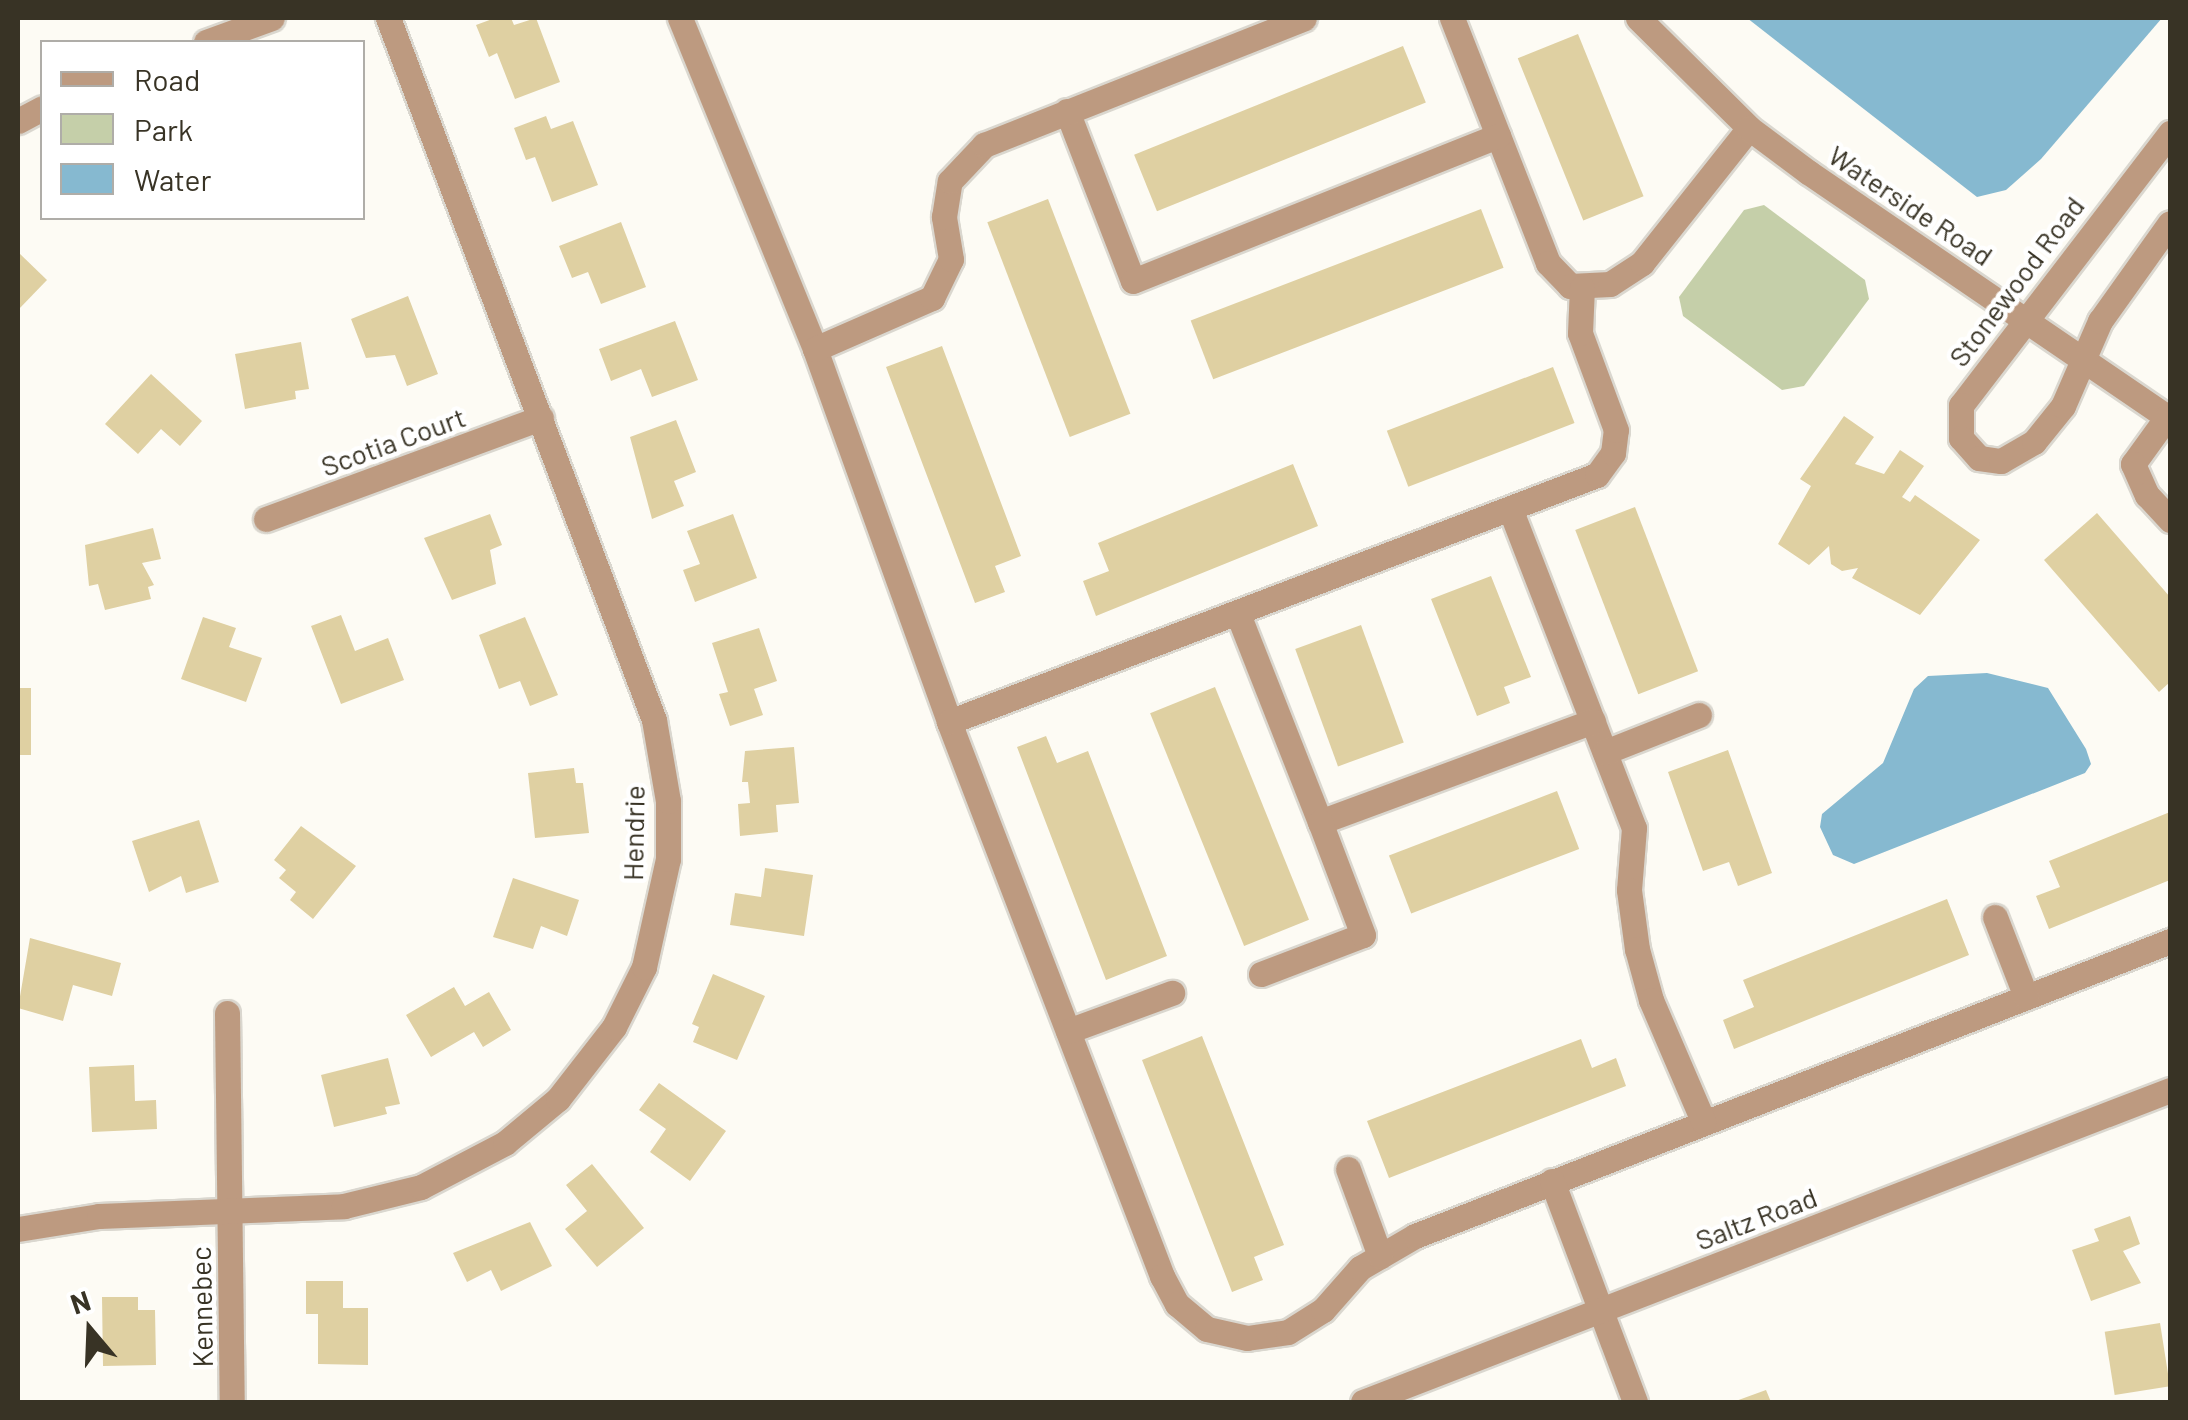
<!DOCTYPE html>
<html>
<head>
<meta charset="utf-8">
<style>
	body { margin:0 }
	#map { position:relative; width:2188px; height:1420px; overflow:hidden; background:#fdfbf4; font-family:Barlow,sans-serif }
	div>[style] { position:absolute }
	[style*='--x'] { left:calc(var(--x)*1px); top:calc(var(--y)*1px); width:calc(var(--w)*1px); rotate:calc(var(--a)*1deg) }
	.green>* { inset:0; background:#c5cfa9 }
	.water>* { inset:0; background:#86b9d0 }
	.building>* { inset:0; background:#dfd0a2; transform-origin:0 0 }
	.roads { filter:drop-shadow(2px 0 #dad7cf) drop-shadow(-2px 0 #dad7cf) drop-shadow(0 2px #dad7cf) drop-shadow(0 -2px #dad7cf) }
	.minor>* { height:25px; margin:-12.5px; padding:0 12.5px; transform-origin:12.5px; border-radius:12.5px; background:#bd9a80 }
	span { translate:-50% -50%; white-space:nowrap; text-align:center; line-height:1.15; -webkit-text-stroke:9px #fff; paint-order:stroke }
	.street-label { font-size:28px; color:#383325 }
	.frame { position:absolute; inset:0; border:20px solid #383325; pointer-events:none }
	.legend { position:absolute; left:40px; top:40px; width:325px; height:180px; box-sizing:border-box; background:#fff; border:2px solid #afada8; margin:0; padding:12px 18px; list-style:none; font-size:30px; color:#383325 }
	.legend li { display:flex; align-items:center; gap:20px; height:50px }
	.legend b { width:50px; border:2px solid #afada8 }
	.north { position:absolute; left:40px; top:1280px; width:100px; height:100px; -webkit-text-stroke:8px #fff; paint-order:stroke; rotate:341deg; font-size:28px; font-weight:700; line-height:40px; text-align:center; color:#383325 }
	.north::after { content:''; display:block; margin:auto; width:35px; height:45px; background:#383325; clip-path:polygon(50% 0,100% 100%,50% 72%,0 100%) }
</style>
</head>
<body>
<div id="map">
	<div class="green">
		<div style="clip-path:polygon(1764px 205px,1865px 280px,1869px 299px,1804px 386px,1782px 390px,1683px 316px,1679px 297px,1744px 210px)"></div>
	</div>
	<div class="water">
		<div style="clip-path:polygon(1747px 18px,2162px 18px,2041px 159px,2006px 190px,1977px 197px)"></div>
		<div style="clip-path:polygon(1987px 673px,2048px 688px,2086px 749px,2091px 764px,2085px 773px,1854px 864px,1833px 855px,1820px 827px,1822px 814px,1883px 763px,1914px 689px,1928px 676px)"></div>
	</div>
	<div class="building">
		<div style="clip-path:polygon(495px 18px,511px 18px,514px 25px,536px 18px,560px 82px,515px 99px,497px 53px,489px 57px,476px 25px)"></div>
		<div style="left:1578px;top:34px;width:175px;height:65px;rotate:68deg"></div>
		<div style="left:1403px;top:46px;width:61px;height:290px;rotate:68deg"></div>
		<div style="clip-path:polygon(546px 116px,551px 129px,573px 121px,598px 185px,552px 202px,535px 157px,526px 160px,514px 128px)"></div>
		<div style="left:1048px;top:199px;width:230px;height:65px;rotate:69deg"></div>
		<div style="left:1481px;top:209px;width:63px;height:311px;rotate:69deg"></div>
		<div style="clip-path:polygon(621px 222px,646px 287px,601px 304px,588px 272px,572px 278px,559px 246px)"></div>
		<div style="clip-path:polygon(18px 252px,47px 280px,18px 310px)"></div>
		<div style="clip-path:polygon(408px 296px,438px 374px,407px 386px,395px 355px,366px 358px,351px 319px)"></div>
		<div style="clip-path:polygon(675px 321px,698px 380px,652px 397px,641px 369px,611px 381px,599px 349px)"></div>
		<div style="clip-path:polygon(301px 342px,309px 389px,295px 391px,296px 399px,245px 409px,235px 354px)"></div>
		<div style="clip-path:polygon(942px 346px,1021px 556px,995px 566px,1005px 592px,975px 603px,886px 367px)"></div>
		<div style="left:1553px;top:367px;width:60px;height:178px;rotate:69deg"></div>
		<div style="clip-path:polygon(151px 374px,202px 421px,180px 446px,161px 429px,138px 454px,105px 424px)"></div>
		<div style="clip-path:polygon(1844px 416px,1874px 437px,1855px 464px,1884px 474px,1900px 450px,1924px 466px,1902px 497px,1910px 502px,1915px 495px,1980px 540px,1920px 615px,1852px 578px,1858px 568px,1842px 571px,1831px 564px,1829px 546px,1809px 565px,1778px 544px,1811px 486px,1800px 479px)"></div>
		<div style="clip-path:polygon(676px 420px,696px 472px,674px 481px,684px 506px,652px 519px,630px 437px)"></div>
		<div style="clip-path:polygon(1293px 464px,1318px 526px,1096px 616px,1083px 581px,1109px 571px,1098px 543px)"></div>
		<div style="left:1635px;top:507px;width:176px;height:64px;rotate:69deg"></div>
		<div style="clip-path:polygon(2097px 513px,2170px 597px,2170px 682px,2159px 692px,2044px 560px)"></div>
		<div style="clip-path:polygon(490px 514px,502px 545px,490px 550px,496px 584px,452px 600px,424px 538px)"></div>
		<div style="clip-path:polygon(733px 514px,757px 578px,695px 602px,683px 570px,700px 564px,687px 531px)"></div>
		<div style="clip-path:polygon(153px 528px,161px 559px,142px 563px,154px 585px,148px 587px,151px 599px,105px 610px,98px 584px,89px 586px,85px 545px)"></div>
		<div style="clip-path:polygon(1491px 576px,1531px 677px,1504px 687px,1510px 703px,1477px 716px,1431px 599px)"></div>
		<div style="clip-path:polygon(341px 615px,355px 651px,388px 638px,404px 680px,341px 704px,311px 626px)"></div>
		<div style="clip-path:polygon(203px 617px,236px 628px,229px 647px,262px 658px,246px 702px,181px 679px)"></div>
		<div style="clip-path:polygon(525px 617px,558px 695px,530px 706px,520px 681px,499px 689px,479px 635px)"></div>
		<div style="left:1361px;top:625px;width:125px;height:70px;rotate:70deg"></div>
		<div style="clip-path:polygon(759px 628px,777px 681px,754px 689px,763px 715px,730px 726px,719px 694px,728px 692px,712px 643px)"></div>
		<div style="left:1215px;top:687px;width:251px;height:70px;rotate:68deg"></div>
		<div style="left:18px;top:688px;width:13px;height:67px"></div>
		<div style="clip-path:polygon(1046px 736px,1057px 763px,1088px 751px,1167px 956px,1106px 980px,1017px 747px)"></div>
		<div style="clip-path:polygon(794px 747px,799px 803px,776px 805px,778px 832px,740px 836px,738px 804px,750px 803px,748px 782px,742px 782px,745px 751px)"></div>
		<div style="clip-path:polygon(1728px 750px,1772px 873px,1738px 886px,1729px 862px,1703px 871px,1668px 772px)"></div>
		<div style="clip-path:polygon(574px 768px,576px 783px,583px 783px,589px 833px,535px 838px,528px 773px)"></div>
		<div style="left:1557px;top:791px;width:62px;height:180px;rotate:69deg"></div>
		<div style="clip-path:polygon(2170px 812px,2170px 880px,2049px 929px,2036px 896px,2060px 887px,2049px 861px)"></div>
		<div style="clip-path:polygon(199px 820px,219px 882px,186px 893px,181px 876px,149px 892px,132px 841px)"></div>
		<div style="clip-path:polygon(301px 826px,356px 866px,313px 919px,290px 900px,296px 892px,279px 878px,286px 870px,274px 860px)"></div>
		<div style="clip-path:polygon(765px 868px,813px 875px,804px 936px,730px 925px,735px 893px,761px 897px)"></div>
		<div style="clip-path:polygon(513px 878px,579px 900px,567px 936px,541px 926px,533px 949px,493px 937px)"></div>
		<div style="clip-path:polygon(1947px 899px,1969px 955px,1734px 1049px,1723px 1020px,1754px 1007px,1743px 980px)"></div>
		<div style="clip-path:polygon(30px 938px,121px 963px,112px 996px,73px 985px,63px 1021px,18px 1008px)"></div>
		<div style="clip-path:polygon(713px 974px,765px 996px,737px 1060px,693px 1042px,699px 1027px,692px 1024px)"></div>
		<div style="clip-path:polygon(454px 987px,465px 1006px,489px 992px,511px 1030px,483px 1047px,474px 1032px,431px 1057px,406px 1015px)"></div>
		<div style="clip-path:polygon(1202px 1036px,1284px 1245px,1254px 1257px,1263px 1280px,1232px 1292px,1142px 1060px)"></div>
		<div style="clip-path:polygon(1581px 1039px,1592px 1068px,1616px 1058px,1626px 1086px,1389px 1178px,1367px 1121px)"></div>
		<div style="clip-path:polygon(388px 1058px,400px 1104px,385px 1107px,387px 1114px,334px 1127px,321px 1075px)"></div>
		<div style="clip-path:polygon(134px 1065px,135px 1101px,156px 1100px,157px 1129px,92px 1132px,89px 1067px)"></div>
		<div style="clip-path:polygon(659px 1083px,726px 1131px,690px 1181px,650px 1152px,666px 1129px,639px 1110px)"></div>
		<div style="clip-path:polygon(592px 1164px,644px 1228px,597px 1267px,565px 1229px,587px 1211px,566px 1185px)"></div>
		<div style="clip-path:polygon(2130px 1216px,2140px 1244px,2123px 1251px,2141px 1283px,2091px 1301px,2072px 1250px,2099px 1241px,2094px 1229px)"></div>
		<div style="clip-path:polygon(530px 1222px,552px 1266px,501px 1291px,491px 1270px,467px 1282px,453px 1253px)"></div>
		<div style="clip-path:polygon(306px 1281px,343px 1281px,343px 1308px,368px 1308px,368px 1365px,318px 1364px,318px 1314px,306px 1314px)"></div>
		<div style="clip-path:polygon(102px 1297px,138px 1297px,138px 1310px,155px 1310px,156px 1365px,103px 1366px)"></div>
		<div style="left:2160px;top:1323px;width:64px;height:56px;rotate:81deg"></div>
		<div style="clip-path:polygon(1766px 1390px,1771px 1402px,1733px 1402px)"></div>
	</div>
	<div class="roads">
		<div class="minor">
			<div style="--x:680;--y:18;--w:357;--a:67.8"></div>
			<div style="--x:815;--y:349;--w:396;--a:70.2"></div>
			<div style="--x:949;--y:722;--w:594;--a:68.97"></div>
			<div style="--x:1162;--y:1276;--w:32;--a:62"></div>
			<div style="--x:1177;--y:1304;--w:39;--a:40"></div>
			<div style="--x:1207;--y:1329;--w:41;--a:12.7"></div>
			<div style="--x:1247;--y:1338;--w:41;--a:-8.3"></div>
			<div style="--x:1288;--y:1332;--w:41;--a:-32.2"></div>
			<div style="--x:1323;--y:1310;--w:56;--a:-48.6"></div>
			<div style="--x:1360;--y:1268;--w:64;--a:-30.2"></div>
			<div style="--x:1415;--y:1236;--w:811;--a:-21.34"></div>
			<div style="--x:1452;--y:18;--w:263;--a:68.6"></div>
			<div style="--x:1548;--y:263;--w:32;--a:46"></div>
			<div style="--x:1570;--y:286;--w:40;--a:-2.9"></div>
			<div style="--x:1610;--y:284;--w:38;--a:-33"></div>
			<div style="--x:1642;--y:263;--w:172;--a:-51.6"></div>
			<div style="--x:1638;--y:18;--w:156;--a:44.7"></div>
			<div style="--x:1749;--y:128;--w:74;--a:36.7"></div>
			<div style="--x:1808;--y:172;--w:438;--a:34.3"></div>
			<div style="--x:206;--y:42;--w:70;--a:-20"></div>
			<div style="--x:1067;--y:111;--w:182;--a:68.8"></div>
			<div style="--x:1133;--y:281;--w:393;--a:-21.7"></div>
			<div style="--x:18;--y:121;--w:27;--a:-28"></div>
			<div style="--x:2170;--y:133;--w:343;--a:127.5"></div>
			<div style="--x:1961;--y:405;--w:33;--a:90"></div>
			<div style="--x:1961;--y:438;--w:27;--a:48"></div>
			<div style="--x:1979;--y:458;--w:22;--a:8"></div>
			<div style="--x:2001;--y:461;--w:38;--a:-30"></div>
			<div style="--x:2034;--y:442;--w:46;--a:-51.1"></div>
			<div style="--x:2063;--y:406;--w:93;--a:-66.5"></div>
			<div style="--x:2100;--y:321;--w:120;--a:-54.5"></div>
			<div style="--x:815;--y:349;--w:128;--a:-23.6"></div>
			<div style="--x:932;--y:298;--w:43;--a:-64"></div>
			<div style="--x:951;--y:259;--w:43;--a:-99.5"></div>
			<div style="--x:944;--y:217;--w:36;--a:-81"></div>
			<div style="--x:950;--y:181;--w:50;--a:-46.6"></div>
			<div style="--x:984;--y:145;--w:344;--a:-21.6"></div>
			<div style="--x:2167;--y:417;--w:58;--a:125.9"></div>
			<div style="--x:2133;--y:464;--w:34;--a:66"></div>
			<div style="--x:2147;--y:495;--w:34;--a:47"></div>
			<div style="--x:1511;--y:511;--w:340;--a:68.8"></div>
			<div style="--x:1634;--y:828;--w:62;--a:94.6"></div>
			<div style="--x:1629;--y:890;--w:60;--a:82.3"></div>
			<div style="--x:1637;--y:949;--w:53;--a:74.6"></div>
			<div style="--x:1651;--y:1000;--w:132;--a:66.7"></div>
			<div style="--x:266;--y:519;--w:293;--a:-20.2"></div>
			<div style="--x:1238;--y:614;--w:224;--a:68.5"></div>
			<div style="--x:1320;--y:822;--w:291;--a:-20.3"></div>
			<div style="--x:949;--y:722;--w:693;--a:-20.87"></div>
			<div style="--x:1597;--y:475;--w:27;--a:-54"></div>
			<div style="--x:1613;--y:453;--w:23;--a:-83"></div>
			<div style="--x:1616;--y:430;--w:103;--a:-110.4"></div>
			<div style="--x:1580;--y:333;--w:45;--a:-87.5"></div>
			<div style="--x:1605;--y:752;--w:101;--a:-21.5"></div>
			<div style="--x:1995;--y:917;--w:86;--a:68.8"></div>
			<div style="--x:1261;--y:974;--w:109;--a:-20.9"></div>
			<div style="--x:1363;--y:935;--w:121;--a:-110.8"></div>
			<div style="--x:227;--y:1013;--w:389;--a:89.3"></div>
			<div style="--x:1068;--y:1031;--w:111;--a:-20.1"></div>
			<div style="--x:1348;--y:1169;--w:93;--a:69.8"></div>
			<div style="--x:1552;--y:1181;--w:236;--a:69.4"></div>
			<div style="--x:18;--y:1229;--w:82;--a:-9.1"></div>
			<div style="--x:99;--y:1216;--w:245;--a:-2.3"></div>
			<div style="--x:344;--y:1206;--w:79;--a:-13.9"></div>
			<div style="--x:421;--y:1187;--w:95;--a:-27.6"></div>
			<div style="--x:505;--y:1143;--w:69;--a:-39.7"></div>
			<div style="--x:558;--y:1099;--w:91;--a:-52.1"></div>
			<div style="--x:614;--y:1027;--w:67;--a:-63.4"></div>
			<div style="--x:644;--y:967;--w:111;--a:-77.5"></div>
			<div style="--x:668;--y:859;--w:58;--a:-90"></div>
			<div style="--x:668;--y:801;--w:82;--a:-99.8"></div>
			<div style="--x:654;--y:720;--w:751;--a:-110.75"></div>
			<div style="--x:1363;--y:1402;--w:865;--a:-21.14"></div>
		</div>
	</div>
	<div class="street-label">
		<span style="left:1911px;top:205px;rotate:34deg">Waterside Road</span>
		<span style="left:2016px;top:281px;rotate:-53deg">Stonewood Road</span>
		<span style="left:393px;top:441px;rotate:-20deg">Scotia Court</span>
		<span style="left:633px;top:833px;rotate:-89deg">Hendrie</span>
		<span style="left:1756px;top:1218px;rotate:-21deg">Saltz Road</span>
		<span style="left:201px;top:1307px;rotate:-91deg">Kennebec</span>
	</div>
	<div class="frame"></div>
	<ul class="legend">
	<li><b style="height:12px;background:#bd9a80"></b>Road</li>
	<li><b style="height:28px;background:#c5cfa9"></b>Park</li>
	<li><b style="height:28px;background:#86b9d0"></b>Water</li>
	</ul>
	<div class="north">N</div>
</div>
</body>
</html>
